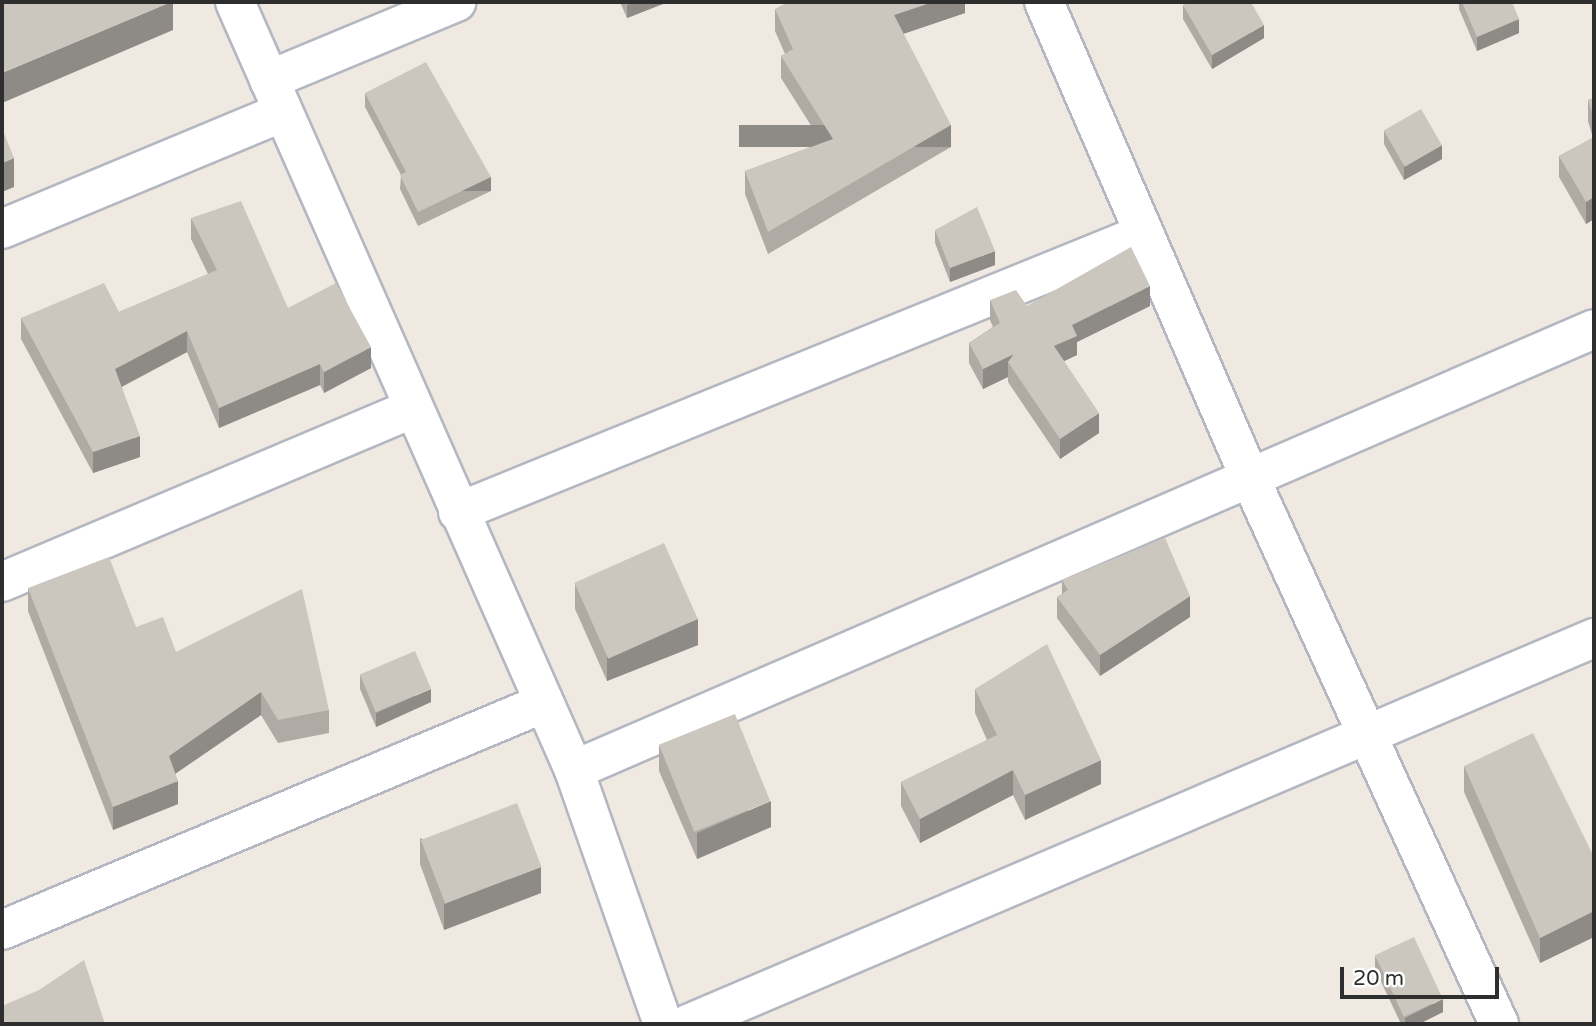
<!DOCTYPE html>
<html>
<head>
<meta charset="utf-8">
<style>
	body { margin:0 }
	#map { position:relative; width:1596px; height:1026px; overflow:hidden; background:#efe9e1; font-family:"Varela Round",sans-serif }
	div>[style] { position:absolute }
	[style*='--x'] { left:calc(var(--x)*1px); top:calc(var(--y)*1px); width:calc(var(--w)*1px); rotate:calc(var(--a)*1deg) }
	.roads { filter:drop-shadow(2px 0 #b4b7c1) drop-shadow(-2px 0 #b4b7c1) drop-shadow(0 2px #b4b7c1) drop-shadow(0 -2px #b4b7c1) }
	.minor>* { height:38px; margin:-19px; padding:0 19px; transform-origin:19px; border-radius:19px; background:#fff }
	.wall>* { inset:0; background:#afaba4 }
	.shaded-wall>* { inset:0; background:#8e8b86; transform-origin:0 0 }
	.building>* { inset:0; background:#cbc7bf; transform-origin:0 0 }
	span { translate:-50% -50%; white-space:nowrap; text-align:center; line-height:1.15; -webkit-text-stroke:5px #fff; paint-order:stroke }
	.frame { position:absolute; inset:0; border:4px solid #2e2e2e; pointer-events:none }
	.scale { position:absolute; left:1340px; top:967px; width:159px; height:32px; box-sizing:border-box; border:4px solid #2e2e2e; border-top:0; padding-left:9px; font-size:21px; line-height:24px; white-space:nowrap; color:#2e2e2e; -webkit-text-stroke:5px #fff; paint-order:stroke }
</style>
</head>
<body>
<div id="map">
	<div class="roads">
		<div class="minor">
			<div style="--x:235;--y:2;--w:839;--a:66.18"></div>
			<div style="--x:574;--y:770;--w:269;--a:70.7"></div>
			<div style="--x:1044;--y:2;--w:519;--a:66.6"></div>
			<div style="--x:1250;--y:478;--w:600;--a:65.48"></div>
			<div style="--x:269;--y:80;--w:203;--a:-22.6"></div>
			<div style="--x:2;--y:229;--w:304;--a:-22.6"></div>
			<div style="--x:458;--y:512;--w:739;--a:-22.09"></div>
			<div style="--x:2;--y:582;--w:445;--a:-22.9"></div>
			<div style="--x:574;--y:770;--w:1111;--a:-23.38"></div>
			<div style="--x:2;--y:930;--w:588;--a:-22.72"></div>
			<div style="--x:688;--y:1024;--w:985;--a:-23.08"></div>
		</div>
	</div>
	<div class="wall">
		<div style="clip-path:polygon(620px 2px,668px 2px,627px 18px)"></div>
		<div style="clip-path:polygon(965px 2px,965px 13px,903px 34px,951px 147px,768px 254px,745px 194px,745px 171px,822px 143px,781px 78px,781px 56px,785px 54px,775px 31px,775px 9px)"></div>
		<div style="clip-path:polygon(1459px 2px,1512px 2px,1519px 33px,1477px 51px,1459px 9px)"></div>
		<div style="clip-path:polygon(1183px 5px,1264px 38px,1212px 69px,1183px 19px)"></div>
		<div style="clip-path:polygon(365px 93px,491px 191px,418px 226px,400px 189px,401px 175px,365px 107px)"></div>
		<div style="clip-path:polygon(1594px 98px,1594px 219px,1586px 224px,1559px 177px,1559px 156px,1593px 138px,1588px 121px,1588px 100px)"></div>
		<div style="clip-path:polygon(1384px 130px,1442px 159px,1404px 180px,1384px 144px)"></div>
		<div style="clip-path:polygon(191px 218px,288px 308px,371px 368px,324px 393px,320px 385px,219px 428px,187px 352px,122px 387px,140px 457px,93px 473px,21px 339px,21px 318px,119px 312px,208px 274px,191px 239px)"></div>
		<div style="clip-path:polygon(935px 230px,995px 265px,950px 282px,935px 243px)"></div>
		<div style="clip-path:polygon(990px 300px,1027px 306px,1150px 306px,1077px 342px,1077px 355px,1064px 361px,1099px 433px,1060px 459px,1008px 382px,1008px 377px,983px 389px,969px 363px,969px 343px,993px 327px,990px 320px)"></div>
		<div style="clip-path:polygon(1062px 580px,1190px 617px,1100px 676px,1057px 618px,1057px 597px,1062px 594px)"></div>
		<div style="clip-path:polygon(575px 583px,698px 645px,607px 681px,575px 609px)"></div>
		<div style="clip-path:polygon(28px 588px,136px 627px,176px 652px,329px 710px,329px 733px,278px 743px,261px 715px,175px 774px,178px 804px,113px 830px,28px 611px)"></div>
		<div style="clip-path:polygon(360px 675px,431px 702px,376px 727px,360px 689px)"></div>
		<div style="clip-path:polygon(975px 689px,1101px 784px,1025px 820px,1013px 795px,920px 843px,901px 806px,901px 782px,987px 740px,975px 713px)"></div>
		<div style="clip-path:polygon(659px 745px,771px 827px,697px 859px,659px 771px)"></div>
		<div style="clip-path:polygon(1464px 766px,1594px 857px,1594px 937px,1540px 963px,1464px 792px)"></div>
		<div style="clip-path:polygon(420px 838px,541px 893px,444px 930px,420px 864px)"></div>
		<div style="clip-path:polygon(1375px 956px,1443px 1012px,1419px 1024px,1401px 1024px,1375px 969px)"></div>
	</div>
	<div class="shaded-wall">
		<div style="clip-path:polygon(171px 2px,173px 2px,173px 30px,2px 103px,2px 73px)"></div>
		<div style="clip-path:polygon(634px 2px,668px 2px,627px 18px,627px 5px)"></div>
		<div style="clip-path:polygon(933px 2px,965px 2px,965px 13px,894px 37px,894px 15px)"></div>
		<div style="clip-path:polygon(1519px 19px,1519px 33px,1477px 51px,1477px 37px)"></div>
		<div style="clip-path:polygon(1264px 25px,1264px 38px,1212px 69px,1212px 55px)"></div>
		<div style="left:951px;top:125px;width:22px;height:212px;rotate:90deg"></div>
		<div style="clip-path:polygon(1442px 145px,1442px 159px,1404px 180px,1404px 166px)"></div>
		<div style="clip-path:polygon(14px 158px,14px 187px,2px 192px,2px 163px)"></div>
		<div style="left:491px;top:177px;width:14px;height:81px;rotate:90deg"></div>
		<div style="clip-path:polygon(1594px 197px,1594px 219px,1586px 224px,1586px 202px)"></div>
		<div style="clip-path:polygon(995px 251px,995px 265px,950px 282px,950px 268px)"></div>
		<div style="clip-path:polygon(1150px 286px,1150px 306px,1077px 342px,1077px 355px,1054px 366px,1054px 346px,1072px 325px)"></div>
		<div style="clip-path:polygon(187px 331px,187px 352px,115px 390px,115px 369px)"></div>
		<div style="clip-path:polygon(371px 347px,371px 368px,324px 393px,324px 372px)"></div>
		<div style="clip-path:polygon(1014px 354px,1008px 362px,1008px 377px,983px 389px,983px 369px)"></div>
		<div style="clip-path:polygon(320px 364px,320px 385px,219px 428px,219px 408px)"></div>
		<div style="clip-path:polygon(1099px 413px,1099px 433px,1060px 459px,1060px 439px)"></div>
		<div style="clip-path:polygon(140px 436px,140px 457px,93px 473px,93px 452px)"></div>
		<div style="clip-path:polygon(1190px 596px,1190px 617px,1100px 676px,1100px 655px)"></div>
		<div style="clip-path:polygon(698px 619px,698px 645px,607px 681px,607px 655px)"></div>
		<div style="clip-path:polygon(431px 689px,431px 702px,376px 727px,376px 713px)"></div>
		<div style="clip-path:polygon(261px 692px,261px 715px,169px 778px,169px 756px)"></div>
		<div style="clip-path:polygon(1101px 760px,1101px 784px,1025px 820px,1025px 795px)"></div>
		<div style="clip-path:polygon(1013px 770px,1013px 795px,920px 843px,920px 819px)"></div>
		<div style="clip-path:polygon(178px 781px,178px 804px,113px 830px,113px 807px)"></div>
		<div style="clip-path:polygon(771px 801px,771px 827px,697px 859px,697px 833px)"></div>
		<div style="clip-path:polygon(541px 867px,541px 893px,444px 930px,444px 904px)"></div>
		<div style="clip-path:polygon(1594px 911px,1594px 937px,1540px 963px,1540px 938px)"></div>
		<div style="clip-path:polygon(1443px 999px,1443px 1012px,1419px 1024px,1405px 1024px,1405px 1018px)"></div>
	</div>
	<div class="building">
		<div style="clip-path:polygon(2px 2px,171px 2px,2px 73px)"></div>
		<div style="clip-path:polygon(788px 2px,933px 2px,894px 15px,951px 125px,768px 232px,745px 171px,833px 139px,781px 56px,793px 49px,775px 9px)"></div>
		<div style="clip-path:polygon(1189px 2px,1251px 2px,1264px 25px,1212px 55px,1183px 5px)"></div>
		<div style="clip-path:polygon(1462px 2px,1512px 2px,1519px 19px,1477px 37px)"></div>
		<div style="clip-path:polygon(426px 62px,491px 177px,418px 212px,400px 175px,406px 172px,365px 93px)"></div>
		<div style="clip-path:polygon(1594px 98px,1594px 119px,1588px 100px)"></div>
		<div style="left:1421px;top:109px;width:42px;height:43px;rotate:60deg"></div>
		<div style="clip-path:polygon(2px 128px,14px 158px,2px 163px)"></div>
		<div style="clip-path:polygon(1594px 137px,1594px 197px,1586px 202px,1559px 156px)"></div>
		<div style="clip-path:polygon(241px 201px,288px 308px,336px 283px,371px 347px,324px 372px,320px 364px,219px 408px,187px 331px,115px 369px,140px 436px,93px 452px,21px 318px,104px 283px,119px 312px,217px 270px,191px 218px)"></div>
		<div style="clip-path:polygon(977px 207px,995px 251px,950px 268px,935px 230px)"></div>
		<div style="clip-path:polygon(1131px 247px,1150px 286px,1072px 325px,1077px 336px,1054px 346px,1099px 413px,1060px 439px,1008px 362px,1014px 354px,983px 369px,969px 343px,1000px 323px,990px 300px,1016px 290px,1027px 306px)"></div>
		<div style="clip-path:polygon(1165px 538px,1190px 596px,1100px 655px,1057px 597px,1068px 590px,1062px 580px)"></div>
		<div style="left:664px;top:543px;width:83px;height:98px;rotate:66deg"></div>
		<div style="clip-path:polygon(109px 557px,136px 627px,163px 617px,176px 652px,302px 589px,329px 710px,278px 720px,261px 692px,169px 756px,178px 781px,113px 807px,28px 588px)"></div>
		<div style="clip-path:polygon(1047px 644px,1101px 760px,1025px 795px,1013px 770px,920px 819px,901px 782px,997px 735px,975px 689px)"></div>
		<div style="left:415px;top:651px;width:41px;height:60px;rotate:67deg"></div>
		<div style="left:735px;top:714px;width:94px;height:82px;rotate:68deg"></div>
		<div style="clip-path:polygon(1533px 733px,1594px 857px,1594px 911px,1540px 938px,1464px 766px)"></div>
		<div style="left:517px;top:803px;width:68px;height:103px;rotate:69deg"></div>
		<div style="left:1414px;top:937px;width:68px;height:43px;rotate:65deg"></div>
		<div style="clip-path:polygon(84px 960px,105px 1024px,2px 1024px,2px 1006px,39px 990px)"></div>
	</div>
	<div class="frame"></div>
	<div class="scale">20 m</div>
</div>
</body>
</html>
